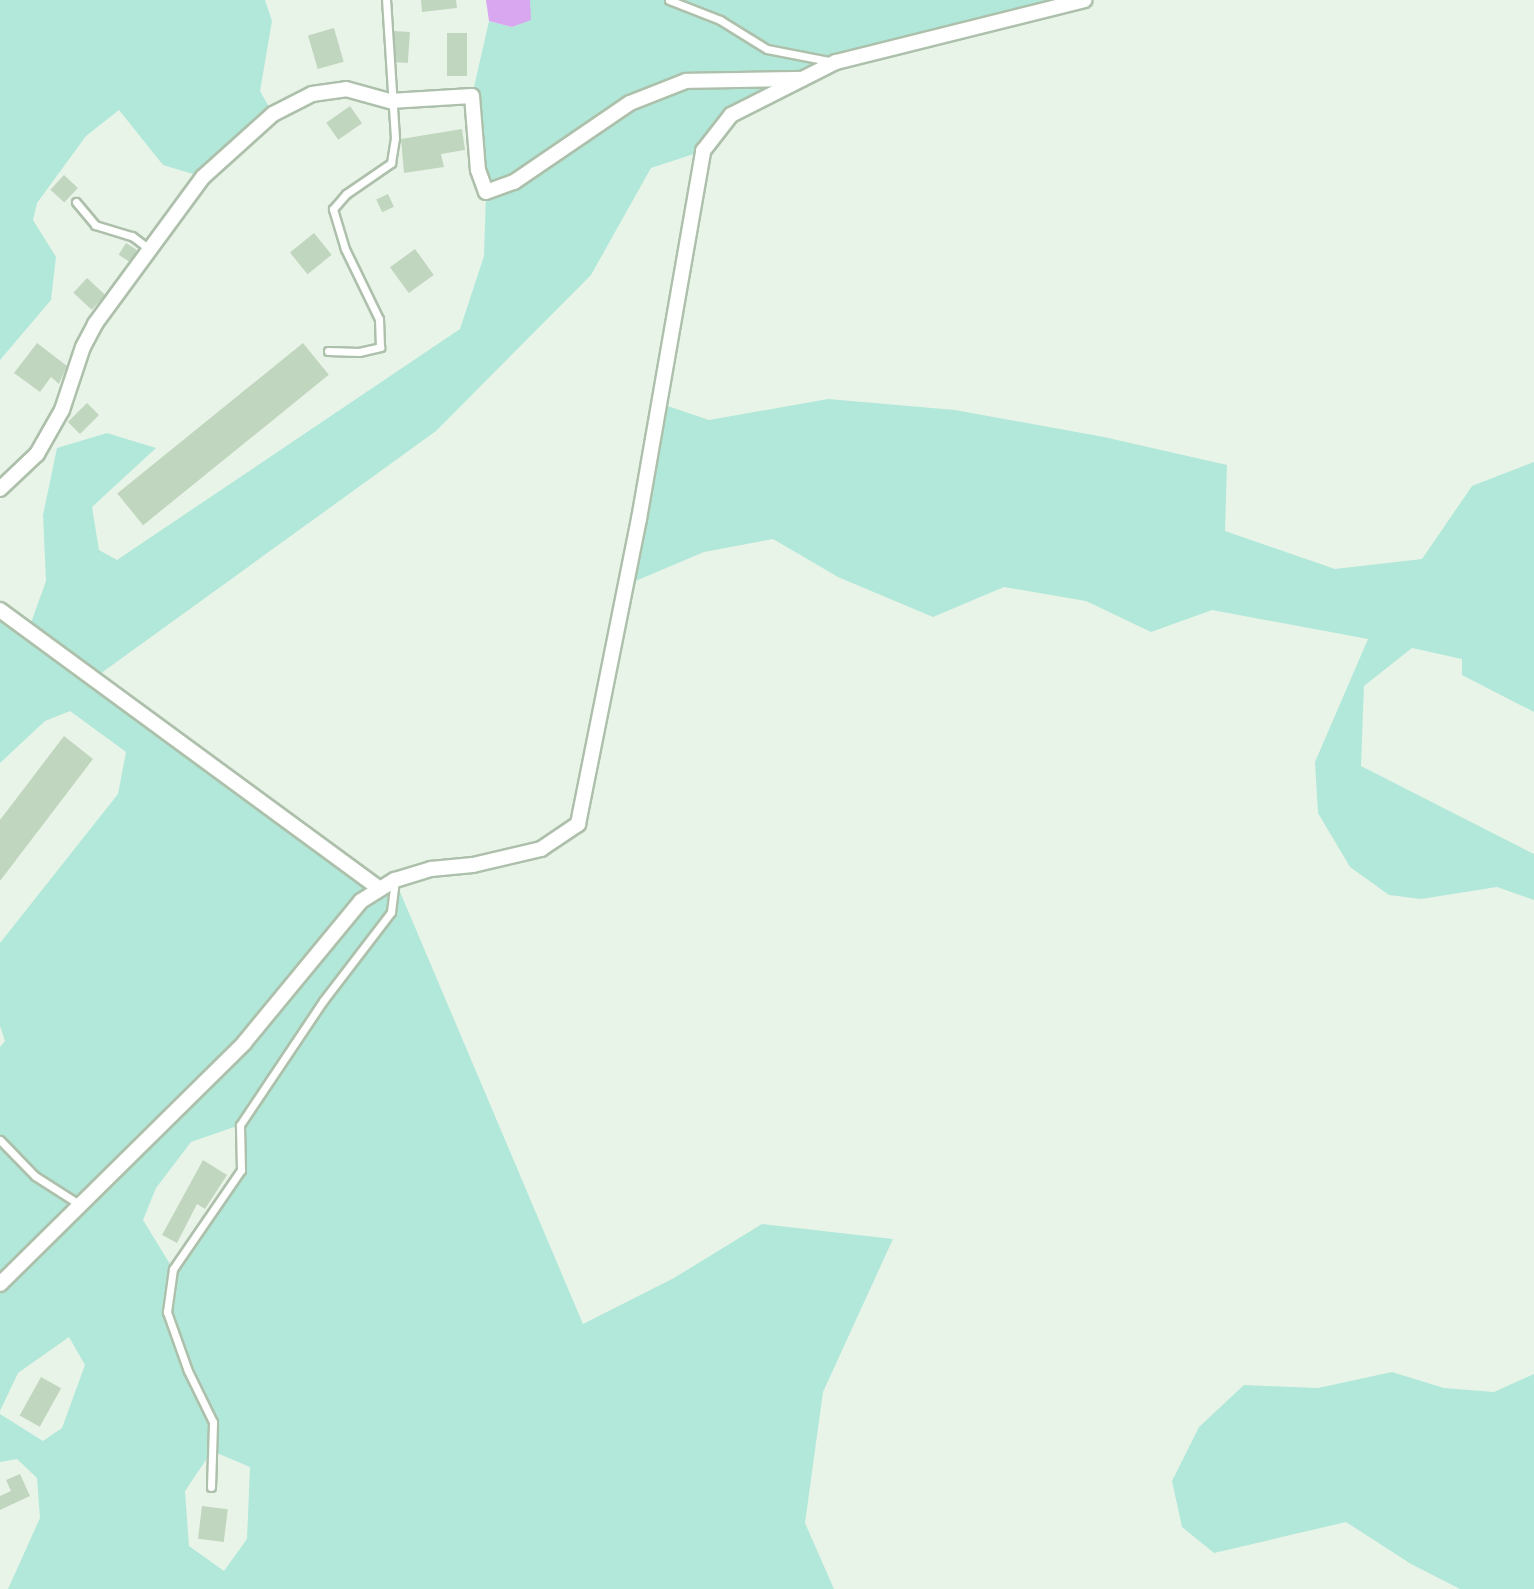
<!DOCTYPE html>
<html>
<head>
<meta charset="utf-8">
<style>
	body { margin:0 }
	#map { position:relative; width:1534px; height:1589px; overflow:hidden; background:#e9f4e9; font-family:"Space Grotesk",sans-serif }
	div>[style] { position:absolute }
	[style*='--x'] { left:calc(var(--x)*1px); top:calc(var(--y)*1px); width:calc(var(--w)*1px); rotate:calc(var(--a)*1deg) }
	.green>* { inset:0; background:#b2e8d9 }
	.water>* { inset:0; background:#d9a6f0 }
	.building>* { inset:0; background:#c1d6be; transform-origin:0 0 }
	.roads { filter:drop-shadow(2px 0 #adc0ab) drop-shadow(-2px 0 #adc0ab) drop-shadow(0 2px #adc0ab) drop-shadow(0 -2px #adc0ab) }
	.service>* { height:7px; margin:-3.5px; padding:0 3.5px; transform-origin:3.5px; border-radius:3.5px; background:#fff }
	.minor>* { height:14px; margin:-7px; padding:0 7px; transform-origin:7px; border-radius:7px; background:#fff }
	span { translate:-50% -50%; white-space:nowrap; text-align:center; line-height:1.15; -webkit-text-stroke:4.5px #fff; paint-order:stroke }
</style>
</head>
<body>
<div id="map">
	<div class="green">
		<div style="clip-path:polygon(0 0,265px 0,272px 21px,260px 91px,273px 114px,203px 177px,163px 165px,119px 110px,86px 136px,37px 203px,33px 220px,56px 257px,51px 300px,0 360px)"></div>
		<div style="clip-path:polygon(evenodd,530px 0,1084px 0,836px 62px,731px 115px,703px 151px,651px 168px,591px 275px,436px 431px,93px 679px,379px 889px,395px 880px,583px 1324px,674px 1278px,762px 1224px,893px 1239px,823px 1392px,805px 1523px,834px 1589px,8px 1589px,40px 1518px,37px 1478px,17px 1459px,0 1462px,0 1414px,43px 1441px,62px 1428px,85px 1365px,69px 1337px,18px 1373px,0 1411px,0 1047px,5px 1041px,0 1026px,0 943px,118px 794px,126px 752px,70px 711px,45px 721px,0 763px,0 610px,28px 631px,46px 581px,43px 515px,57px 448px,107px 433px,156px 448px,92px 507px,99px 550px,117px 560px,460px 329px,484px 256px,486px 192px,472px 96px,489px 21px,512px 27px,530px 20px,530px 0,240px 1125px,241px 1170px,173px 1269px,143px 1220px,156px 1188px,191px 1142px,240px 1125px,530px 0,212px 1451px,250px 1467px,247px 1539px,224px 1571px,189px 1546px,185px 1491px,212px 1451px)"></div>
		<div style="clip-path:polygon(828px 399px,955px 410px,1104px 437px,1227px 465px,1225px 531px,1335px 569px,1422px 559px,1472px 486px,1534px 462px,1534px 712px,1462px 675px,1462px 659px,1412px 648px,1364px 686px,1361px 766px,1534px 854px,1534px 900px,1497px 887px,1421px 899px,1389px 895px,1350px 867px,1318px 813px,1315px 762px,1368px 639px,1212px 610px,1151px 632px,1086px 601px,1004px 587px,933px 617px,838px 577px,773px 539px,704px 552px,626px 585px,659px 403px,709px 420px)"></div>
		<div style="clip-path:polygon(1392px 1372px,1444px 1388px,1494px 1392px,1534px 1374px,1534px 1589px,1460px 1589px,1411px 1564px,1346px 1522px,1214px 1553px,1182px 1527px,1172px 1481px,1199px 1427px,1244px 1385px,1318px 1388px)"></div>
	</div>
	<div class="water">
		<div style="clip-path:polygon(486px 0,530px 0,531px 20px,512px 27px,489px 21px)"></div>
	</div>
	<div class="building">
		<div style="clip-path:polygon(421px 0,456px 0,457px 8px,422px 12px)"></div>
		<div style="left:334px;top:28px;width:35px;height:27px;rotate:74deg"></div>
		<div style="left:394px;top:31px;width:16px;height:31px;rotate:4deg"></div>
		<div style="left:447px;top:33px;width:20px;height:43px"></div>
		<div style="left:350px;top:106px;width:21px;height:29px;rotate:55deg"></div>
		<div style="clip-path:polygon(462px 129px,465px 150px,441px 154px,444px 167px,404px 173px,401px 139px)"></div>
		<div style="left:64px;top:175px;width:19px;height:20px;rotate:43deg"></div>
		<div style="left:388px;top:194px;width:14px;height:13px;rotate:65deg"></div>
		<div style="left:314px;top:233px;width:28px;height:31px;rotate:51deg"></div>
		<div style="left:126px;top:243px;width:13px;height:14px;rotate:32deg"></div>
		<div style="left:415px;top:249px;width:32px;height:31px;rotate:54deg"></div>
		<div style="left:87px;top:278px;width:25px;height:20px;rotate:43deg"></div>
		<div style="clip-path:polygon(37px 343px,67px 366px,59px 384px,51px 377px,40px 392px,14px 373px)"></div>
		<div style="left:303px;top:343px;width:41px;height:239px;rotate:51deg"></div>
		<div style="left:87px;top:403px;width:17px;height:27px;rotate:45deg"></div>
		<div style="clip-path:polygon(64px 736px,93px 759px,0 881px,0 820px)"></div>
		<div style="clip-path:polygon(203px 1160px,227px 1175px,205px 1209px,197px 1204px,177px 1243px,162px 1235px)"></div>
		<div style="left:41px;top:1377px;width:23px;height:44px;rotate:29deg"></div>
		<div style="clip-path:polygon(20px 1474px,30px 1496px,0 1510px,0 1496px,11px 1491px,6px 1480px)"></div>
		<div style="left:202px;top:1506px;width:26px;height:33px;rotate:7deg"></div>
	</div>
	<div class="roads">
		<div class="service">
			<div style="--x:669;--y:0;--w:55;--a:21.4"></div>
			<div style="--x:720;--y:20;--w:55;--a:31.7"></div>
			<div style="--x:767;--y:49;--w:68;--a:11"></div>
			<div style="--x:76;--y:202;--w:30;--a:50"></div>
			<div style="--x:95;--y:225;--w:39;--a:17"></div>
			<div style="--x:132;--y:236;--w:21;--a:37"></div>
			<div style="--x:328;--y:351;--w:31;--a:2"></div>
			<div style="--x:359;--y:352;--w:22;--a:-13"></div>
			<div style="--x:380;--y:347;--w:28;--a:-92"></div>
			<div style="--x:379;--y:319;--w:78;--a:-115.9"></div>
			<div style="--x:345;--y:249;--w:42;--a:-106.7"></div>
			<div style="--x:333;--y:209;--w:20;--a:-49"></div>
			<div style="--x:346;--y:194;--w:55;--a:-34.6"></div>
			<div style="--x:391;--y:163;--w:25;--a:-81"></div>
			<div style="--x:395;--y:138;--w:138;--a:-93.7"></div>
			<div style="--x:0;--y:1140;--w:50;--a:45.8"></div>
			<div style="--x:35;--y:1176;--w:52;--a:32.5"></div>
			<div style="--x:211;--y:1487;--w:65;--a:-88.2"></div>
			<div style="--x:213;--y:1422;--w:57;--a:-116.1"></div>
			<div style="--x:188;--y:1371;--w:63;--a:-109.6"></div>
			<div style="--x:167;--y:1312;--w:43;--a:-82.1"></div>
			<div style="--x:173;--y:1269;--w:120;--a:-55.5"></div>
			<div style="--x:241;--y:1170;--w:45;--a:-91.3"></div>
			<div style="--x:240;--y:1125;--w:149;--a:-56.2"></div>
			<div style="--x:323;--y:1001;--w:112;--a:-52.6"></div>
			<div style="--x:391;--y:912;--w:32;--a:-83"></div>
		</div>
		<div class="minor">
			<div style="--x:0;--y:489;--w:51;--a:-43.4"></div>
			<div style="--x:37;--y:454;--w:51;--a:-60.4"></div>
			<div style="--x:62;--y:410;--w:66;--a:-71.6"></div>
			<div style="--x:83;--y:347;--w:26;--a:-62"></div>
			<div style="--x:95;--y:324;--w:182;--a:-53.7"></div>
			<div style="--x:203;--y:177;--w:94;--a:-42"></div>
			<div style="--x:273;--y:114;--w:44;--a:-27.1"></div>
			<div style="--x:312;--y:94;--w:34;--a:-8"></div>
			<div style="--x:346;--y:89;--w:46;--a:15.3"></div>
			<div style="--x:390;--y:101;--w:82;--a:-3.5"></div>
			<div style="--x:472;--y:96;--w:74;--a:85.4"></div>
			<div style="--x:478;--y:170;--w:23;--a:70"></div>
			<div style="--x:486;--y:192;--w:30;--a:-20"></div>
			<div style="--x:514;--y:182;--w:140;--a:-34.3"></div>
			<div style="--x:630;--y:103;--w:60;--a:-21.4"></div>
			<div style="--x:686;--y:81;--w:116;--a:-1"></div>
			<div style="--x:0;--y:610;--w:471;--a:36.3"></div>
			<div style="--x:0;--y:1284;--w:343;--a:-44.6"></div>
			<div style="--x:244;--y:1043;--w:184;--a:-50.5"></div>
			<div style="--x:361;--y:901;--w:40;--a:-32"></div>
			<div style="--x:395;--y:880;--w:38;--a:-17"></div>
			<div style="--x:431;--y:869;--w:42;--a:-5.4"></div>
			<div style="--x:473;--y:865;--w:70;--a:-13.2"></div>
			<div style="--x:541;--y:849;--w:45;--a:-34"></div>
			<div style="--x:578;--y:824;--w:311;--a:-78.7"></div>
			<div style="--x:639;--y:519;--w:374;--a:-80.1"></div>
			<div style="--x:703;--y:151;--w:46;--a:-52.1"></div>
			<div style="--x:731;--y:115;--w:118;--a:-26.8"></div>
			<div style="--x:836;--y:62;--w:256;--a:-14"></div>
		</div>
	</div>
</div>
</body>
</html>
